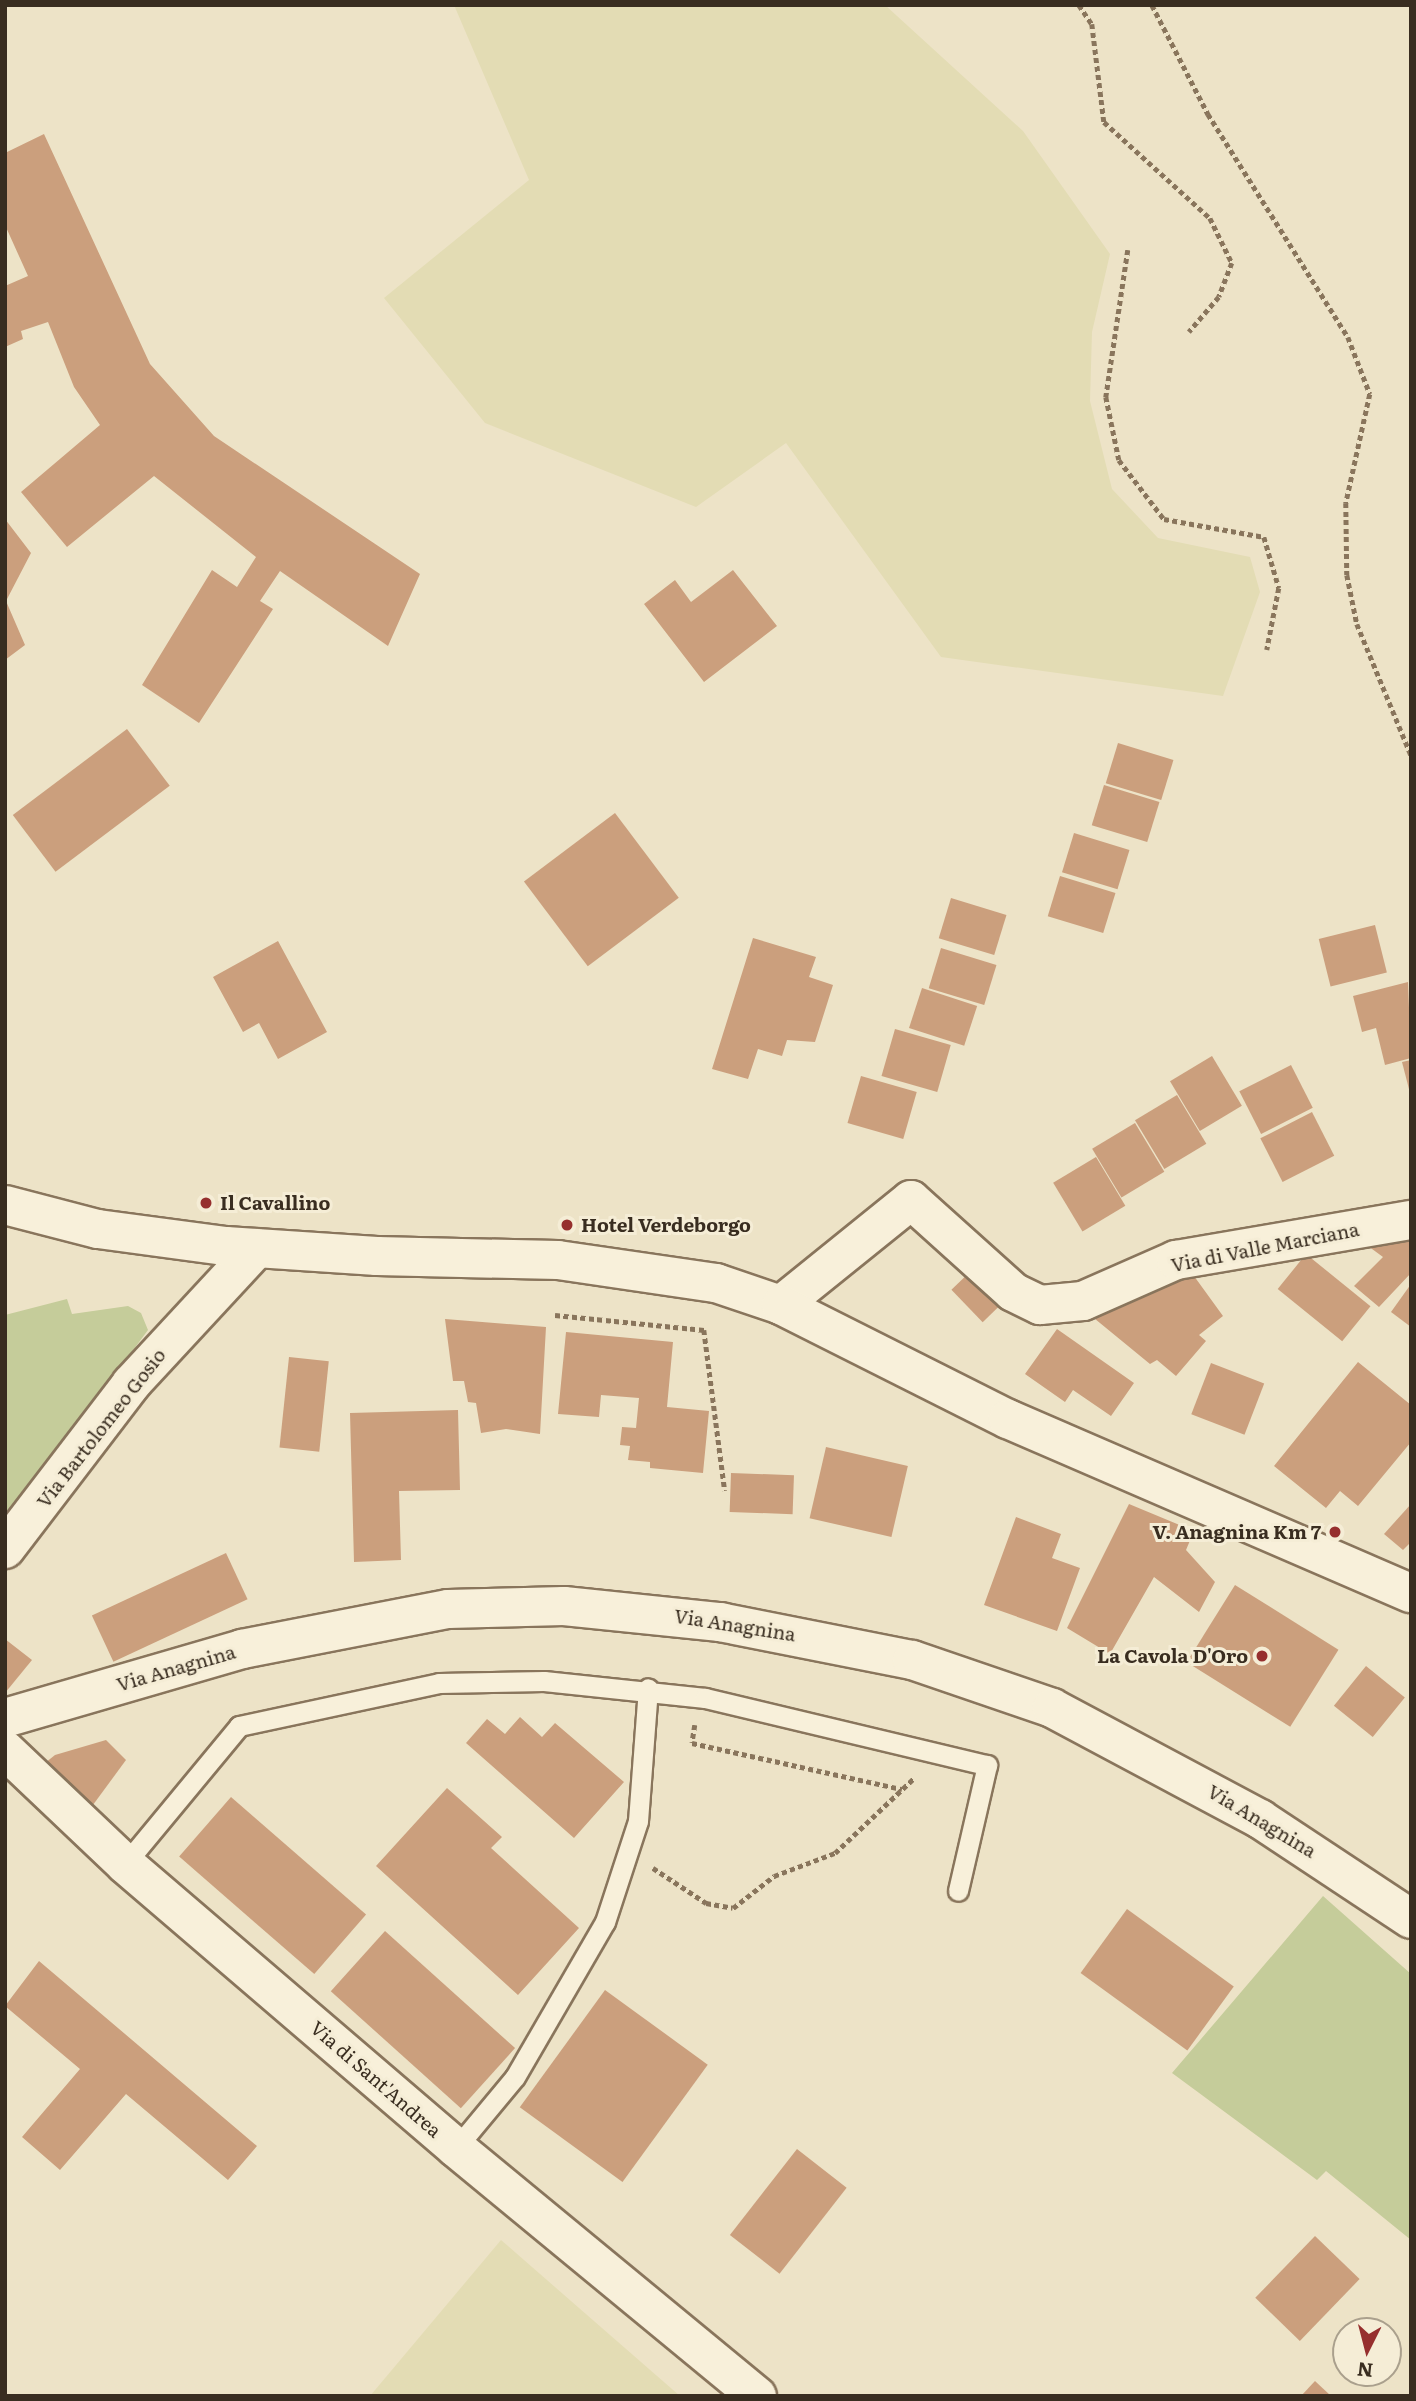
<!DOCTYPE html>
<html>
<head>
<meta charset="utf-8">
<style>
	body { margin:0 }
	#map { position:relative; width:1416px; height:2401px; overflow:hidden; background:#ede3c7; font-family:Literata,serif }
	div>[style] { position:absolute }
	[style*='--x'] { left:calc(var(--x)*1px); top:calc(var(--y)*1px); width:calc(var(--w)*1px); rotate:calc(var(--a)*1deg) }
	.farmland>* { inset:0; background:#e3dcb4 }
	.green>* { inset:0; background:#c5cc9a }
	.building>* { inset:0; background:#cb9f7d; transform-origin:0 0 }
	.path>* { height:4.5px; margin-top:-2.25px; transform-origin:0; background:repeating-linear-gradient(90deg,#89755c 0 5px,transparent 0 8.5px) }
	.roads { filter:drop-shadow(2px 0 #89755c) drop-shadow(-2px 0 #89755c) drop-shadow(0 2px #89755c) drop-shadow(0 -2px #89755c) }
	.lane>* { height:19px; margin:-9.5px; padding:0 9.5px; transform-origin:9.5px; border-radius:9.5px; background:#f8f0da }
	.street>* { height:38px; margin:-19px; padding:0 19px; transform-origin:19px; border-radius:19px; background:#f8f0da }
	.secondary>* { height:38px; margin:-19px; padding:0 19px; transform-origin:19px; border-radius:19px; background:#f8f0da }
	.dots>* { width:19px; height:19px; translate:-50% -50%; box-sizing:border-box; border:4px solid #f5edd6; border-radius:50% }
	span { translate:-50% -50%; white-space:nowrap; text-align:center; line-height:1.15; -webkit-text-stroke:6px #f5edd6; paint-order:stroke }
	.poi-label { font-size:19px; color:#392d20; font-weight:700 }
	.left { translate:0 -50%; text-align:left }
	.right { translate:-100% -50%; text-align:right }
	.street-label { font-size:19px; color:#392d20 }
	.frame { position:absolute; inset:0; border:7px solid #392d20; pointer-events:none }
	.north { position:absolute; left:1332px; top:2317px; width:70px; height:70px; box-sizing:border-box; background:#f5edd6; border:2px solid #aaa08d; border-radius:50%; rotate:186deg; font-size:19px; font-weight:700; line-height:28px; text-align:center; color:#392d20 }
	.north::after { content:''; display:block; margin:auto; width:24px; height:32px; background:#962f2e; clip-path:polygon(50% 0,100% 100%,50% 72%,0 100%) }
</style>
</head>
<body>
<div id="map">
	<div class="farmland">
		<div style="clip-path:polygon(454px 5px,885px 5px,1023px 131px,1110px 254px,1092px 332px,1090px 401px,1112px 489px,1158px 538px,1250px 557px,1260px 592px,1223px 696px,941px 657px,786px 443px,696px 507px,485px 423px,384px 298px,529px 180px)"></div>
		<div style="clip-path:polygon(501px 2240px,680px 2396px,370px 2396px)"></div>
	</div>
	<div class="green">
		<div style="clip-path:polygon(67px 1299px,72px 1314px,128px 1306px,141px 1313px,148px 1330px,5px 1522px,5px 1315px)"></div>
		<div style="clip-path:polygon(1323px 1896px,1411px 1974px,1411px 2240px,1326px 2171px,1317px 2180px,1172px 2073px)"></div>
	</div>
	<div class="building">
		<div style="clip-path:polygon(44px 134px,150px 364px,214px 436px,420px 574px,388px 646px,280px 571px,260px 601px,273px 609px,199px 723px,142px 685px,212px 570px,237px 587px,256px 557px,154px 476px,67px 547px,21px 492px,100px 425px,74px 387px,48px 322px,21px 331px,23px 339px,5px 347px,5px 286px,28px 276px,5px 225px,5px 153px)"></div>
		<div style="clip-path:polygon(5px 519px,31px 553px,6px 601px,25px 645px,5px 660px)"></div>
		<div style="clip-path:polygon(733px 570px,777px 626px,704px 682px,644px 604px,675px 580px,691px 602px)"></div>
		<div style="left:127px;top:729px;width:71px;height:143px;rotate:53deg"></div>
		<div style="left:1118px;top:743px;width:58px;height:42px;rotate:17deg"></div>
		<div style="left:1104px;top:785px;width:58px;height:42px;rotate:17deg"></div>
		<div style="left:615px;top:813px;width:106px;height:114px;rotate:53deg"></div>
		<div style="left:1074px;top:833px;width:58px;height:41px;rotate:17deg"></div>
		<div style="left:1060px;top:876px;width:58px;height:42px;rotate:17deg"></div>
		<div style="left:951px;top:898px;width:58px;height:42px;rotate:17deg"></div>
		<div style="left:1375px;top:925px;width:49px;height:58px;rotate:76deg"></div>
		<div style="clip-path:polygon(753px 938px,816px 957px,809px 977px,833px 985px,815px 1042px,787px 1040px,782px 1056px,758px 1049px,748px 1079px,712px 1069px)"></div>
		<div style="clip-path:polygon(278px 941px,327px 1032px,278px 1059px,259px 1023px,243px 1032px,213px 977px)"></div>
		<div style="left:941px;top:948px;width:58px;height:42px;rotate:17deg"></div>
		<div style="clip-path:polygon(1408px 982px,1411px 1058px,1385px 1065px,1376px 1028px,1362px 1032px,1353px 996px)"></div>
		<div style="left:922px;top:988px;width:58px;height:42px;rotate:18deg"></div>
		<div style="left:895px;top:1029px;width:58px;height:49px;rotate:16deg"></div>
		<div style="left:1212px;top:1056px;width:58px;height:49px;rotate:59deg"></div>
		<div style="clip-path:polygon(1411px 1060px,1411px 1093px,1410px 1093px,1402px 1062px)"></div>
		<div style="left:1291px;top:1065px;width:48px;height:58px;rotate:63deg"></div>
		<div style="left:861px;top:1076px;width:58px;height:49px;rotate:16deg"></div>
		<div style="left:1177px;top:1095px;width:57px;height:49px;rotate:59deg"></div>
		<div style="left:1312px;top:1112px;width:49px;height:58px;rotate:63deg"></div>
		<div style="left:1135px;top:1123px;width:57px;height:50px;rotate:59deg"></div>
		<div style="left:1096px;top:1157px;width:57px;height:50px;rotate:59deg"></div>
		<div style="clip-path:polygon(1411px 1234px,1411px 1273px,1379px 1307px,1354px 1286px,1383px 1257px,1368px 1246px)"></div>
		<div style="left:1306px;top:1254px;width:83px;height:45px;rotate:39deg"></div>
		<div style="left:973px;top:1269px;width:45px;height:30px;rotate:46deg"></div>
		<div style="clip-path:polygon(1194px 1276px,1223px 1316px,1199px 1335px,1206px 1341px,1176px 1376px,1157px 1360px,1150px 1364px,1089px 1314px)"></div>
		<div style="clip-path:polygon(1411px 1284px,1411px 1327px,1391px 1312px)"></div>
		<div style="clip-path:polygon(445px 1319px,546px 1327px,540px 1434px,506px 1429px,481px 1433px,476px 1403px,468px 1402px,464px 1381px,453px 1381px)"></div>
		<div style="clip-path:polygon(1057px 1329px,1134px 1383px,1111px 1416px,1073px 1390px,1065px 1402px,1025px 1374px)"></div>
		<div style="clip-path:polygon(566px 1332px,673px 1342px,667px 1407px,709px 1411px,703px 1473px,650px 1468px,650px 1462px,628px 1460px,630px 1446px,620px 1445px,622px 1427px,636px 1428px,639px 1398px,601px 1395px,599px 1417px,558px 1414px)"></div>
		<div style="left:289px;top:1357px;width:40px;height:91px;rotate:6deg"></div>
		<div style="clip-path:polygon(1358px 1362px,1411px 1405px,1411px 1442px,1358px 1506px,1340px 1491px,1326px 1508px,1274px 1466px)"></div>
		<div style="left:1211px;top:1363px;width:57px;height:55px;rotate:21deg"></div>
		<div style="clip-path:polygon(458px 1410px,460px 1490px,399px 1491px,401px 1560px,354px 1562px,350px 1413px)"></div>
		<div style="left:826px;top:1447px;width:84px;height:73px;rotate:13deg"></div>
		<div style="left:731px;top:1473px;width:63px;height:39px;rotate:2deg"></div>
		<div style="clip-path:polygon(1129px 1504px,1194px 1531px,1186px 1550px,1215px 1582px,1199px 1612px,1154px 1577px,1110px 1654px,1067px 1628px)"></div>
		<div style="clip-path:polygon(1411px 1504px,1411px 1542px,1403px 1550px,1384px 1534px)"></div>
		<div style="clip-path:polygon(1016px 1517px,1061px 1534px,1052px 1558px,1080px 1568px,1057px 1631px,984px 1605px)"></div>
		<div style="left:226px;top:1553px;width:51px;height:148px;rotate:65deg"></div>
		<div style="left:1235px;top:1585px;width:122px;height:91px;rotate:32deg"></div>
		<div style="clip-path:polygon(5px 1639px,32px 1660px,5px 1693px)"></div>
		<div style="left:1366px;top:1666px;width:50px;height:51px;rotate:39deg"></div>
		<div style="clip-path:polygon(520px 1717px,542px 1737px,555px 1723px,624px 1782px,574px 1838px,466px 1743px,487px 1719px,505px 1734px)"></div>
		<div style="clip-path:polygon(106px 1740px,126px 1760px,90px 1809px,40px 1767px,55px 1755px)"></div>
		<div style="clip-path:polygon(447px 1788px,502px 1837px,491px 1848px,579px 1928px,518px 1995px,376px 1866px)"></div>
		<div style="left:231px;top:1797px;width:179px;height:79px;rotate:41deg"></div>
		<div style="left:1127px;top:1909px;width:132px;height:79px;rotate:36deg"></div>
		<div style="left:385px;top:1931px;width:175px;height:81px;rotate:42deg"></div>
		<div style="clip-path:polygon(39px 1961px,257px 2146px,228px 2180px,126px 2094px,60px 2170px,22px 2137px,80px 2069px,5px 2006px)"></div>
		<div style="left:605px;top:1990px;width:127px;height:145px;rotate:36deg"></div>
		<div style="left:797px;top:2149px;width:63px;height:109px;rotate:38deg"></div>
		<div style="left:1315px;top:2236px;width:62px;height:86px;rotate:44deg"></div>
		<div style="clip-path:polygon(1315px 2381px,1331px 2396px,1301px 2396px)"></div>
	</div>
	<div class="path">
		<div style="--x:1079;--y:5;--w:23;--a:56"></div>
		<div style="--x:1092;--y:24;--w:99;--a:83"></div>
		<div style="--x:1104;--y:122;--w:143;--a:42.2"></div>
		<div style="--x:1210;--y:218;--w:50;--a:63.9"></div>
		<div style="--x:1232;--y:263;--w:36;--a:111"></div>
		<div style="--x:1219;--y:297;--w:46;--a:130.6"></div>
		<div style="--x:1152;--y:5;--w:123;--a:62.8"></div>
		<div style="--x:1208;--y:114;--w:263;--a:57.9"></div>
		<div style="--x:1348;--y:337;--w:61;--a:68.9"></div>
		<div style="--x:1370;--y:394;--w:112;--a:102.4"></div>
		<div style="--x:1346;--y:503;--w:72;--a:89.2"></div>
		<div style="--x:1347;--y:575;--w:50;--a:78.5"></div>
		<div style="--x:1357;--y:624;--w:142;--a:67.6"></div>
		<div style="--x:1128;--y:250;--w:149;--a:98.5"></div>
		<div style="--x:1106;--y:397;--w:64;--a:78.3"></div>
		<div style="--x:1119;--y:460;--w:74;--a:52.7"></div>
		<div style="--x:1164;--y:519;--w:102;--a:10.2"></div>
		<div style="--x:1264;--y:537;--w:53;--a:73.6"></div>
		<div style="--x:1279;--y:588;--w:63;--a:101"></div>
		<div style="--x:555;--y:1315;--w:150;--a:5.7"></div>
		<div style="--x:704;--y:1330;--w:162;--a:82.6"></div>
		<div style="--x:695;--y:1725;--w:18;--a:99"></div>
		<div style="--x:692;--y:1743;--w:215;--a:12.4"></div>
		<div style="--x:653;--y:1868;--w:64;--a:33.4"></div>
		<div style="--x:706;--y:1903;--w:27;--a:10"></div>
		<div style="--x:733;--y:1908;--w:52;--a:-38"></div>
		<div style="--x:774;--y:1876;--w:65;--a:-20.7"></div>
		<div style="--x:835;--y:1853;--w:109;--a:-43.5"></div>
	</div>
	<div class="roads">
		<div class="lane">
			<div style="--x:125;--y:1864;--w:179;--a:-50.4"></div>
			<div style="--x:239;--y:1726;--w:205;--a:-12.1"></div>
			<div style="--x:439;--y:1683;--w:105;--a:-1.1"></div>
			<div style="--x:544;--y:1681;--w:162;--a:6"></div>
			<div style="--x:705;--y:1698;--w:290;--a:13.4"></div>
			<div style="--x:987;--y:1765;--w:129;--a:103"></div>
			<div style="--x:456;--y:2148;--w:92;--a:-50.3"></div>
			<div style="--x:515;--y:2077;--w:179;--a:-59.9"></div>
			<div style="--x:605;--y:1922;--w:106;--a:-71.9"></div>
			<div style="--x:638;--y:1821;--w:133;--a:-85.7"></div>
		</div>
		<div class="street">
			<div style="--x:781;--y:1305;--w:167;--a:-38.9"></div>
			<div style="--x:911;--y:1200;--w:137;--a:42"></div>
			<div style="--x:1013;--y:1292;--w:30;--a:26"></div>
			<div style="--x:1040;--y:1305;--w:43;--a:-5.3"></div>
			<div style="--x:1083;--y:1301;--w:102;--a:-23.8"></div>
			<div style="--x:1176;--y:1260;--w:238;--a:-9.7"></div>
			<div style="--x:5;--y:1549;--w:208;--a:-52.6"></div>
			<div style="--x:131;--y:1384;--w:185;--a:-47.2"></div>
			<div style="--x:5;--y:1750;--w:166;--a:43.5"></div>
			<div style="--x:125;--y:1864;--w:436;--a:40.6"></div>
			<div style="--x:456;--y:2148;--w:390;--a:39.5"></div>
		</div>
		<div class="secondary">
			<div style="--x:5;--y:1205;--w:96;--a:14.5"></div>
			<div style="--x:98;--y:1229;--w:129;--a:7.6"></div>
			<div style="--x:226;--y:1246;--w:151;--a:3.8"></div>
			<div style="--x:377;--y:1256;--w:181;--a:1.3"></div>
			<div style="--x:558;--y:1260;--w:160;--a:8.3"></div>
			<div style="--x:716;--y:1283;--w:69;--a:18.7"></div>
			<div style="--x:781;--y:1305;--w:254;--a:26.7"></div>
			<div style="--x:1008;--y:1419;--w:439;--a:23.4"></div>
			<div style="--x:5;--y:1718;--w:247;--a:-16.2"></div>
			<div style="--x:242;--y:1649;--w:210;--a:-11"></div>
			<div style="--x:448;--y:1609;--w:116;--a:-1.5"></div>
			<div style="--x:564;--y:1606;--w:157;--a:5.9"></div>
			<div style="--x:720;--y:1622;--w:196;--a:11.2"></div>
			<div style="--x:912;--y:1660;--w:148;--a:18.9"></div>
			<div style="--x:1052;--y:1708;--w:236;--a:28.1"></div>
			<div style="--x:1260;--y:1819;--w:181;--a:33.5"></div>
		</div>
	</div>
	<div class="dots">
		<div style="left:206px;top:1203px;background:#962f2e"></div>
		<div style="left:567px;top:1225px;background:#962f2e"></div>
		<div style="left:1335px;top:1532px;background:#962f2e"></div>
		<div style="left:1262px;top:1656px;background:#962f2e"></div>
	</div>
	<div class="poi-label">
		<span class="left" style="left:220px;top:1203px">Il Cavallino</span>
		<span class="left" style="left:581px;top:1225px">Hotel Verdeborgo</span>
		<span class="right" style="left:1321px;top:1532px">V. Anagnina Km 7</span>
		<span class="right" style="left:1248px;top:1656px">La Cavola D'Oro</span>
	</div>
	<div class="street-label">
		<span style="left:1265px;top:1247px;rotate:-11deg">Via di Valle Marciana</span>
		<span style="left:101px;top:1428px;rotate:-52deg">Via Bartolomeo Gosio</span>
		<span style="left:735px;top:1625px;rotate:9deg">Via Anagnina</span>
		<span style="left:176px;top:1668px;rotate:-16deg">Via Anagnina</span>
		<span style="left:1262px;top:1821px;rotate:31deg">Via Anagnina</span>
		<span style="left:376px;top:2079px;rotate:41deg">Via di Sant'Andrea</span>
	</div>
	<div class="frame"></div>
	<div class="north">N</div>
</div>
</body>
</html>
